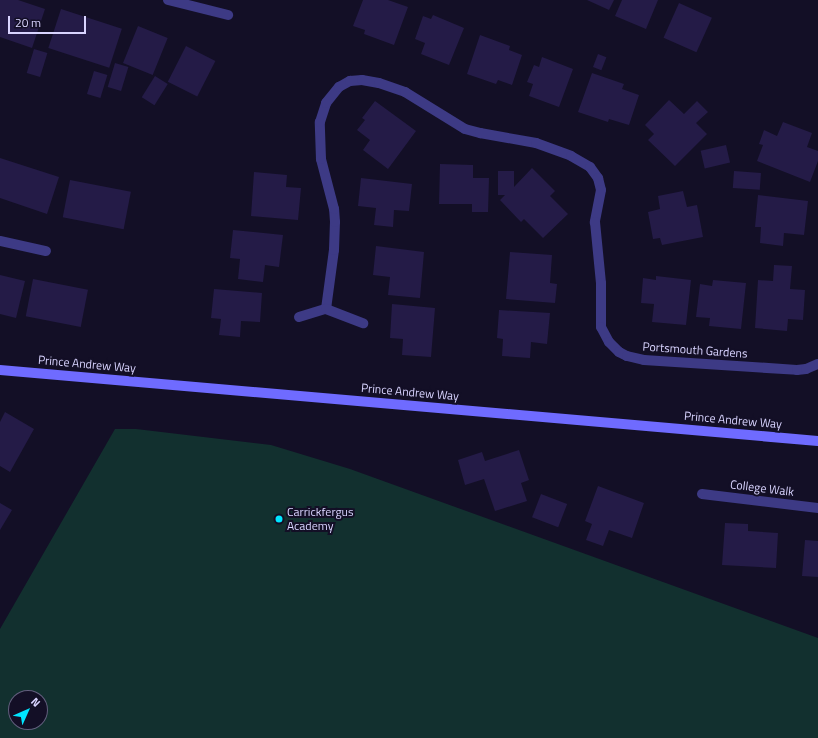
<!DOCTYPE html>
<html>
<head>
<meta charset="utf-8">
<style>
	body { margin:0 }
	#map { position:relative; width:818px; height:738px; overflow:hidden; background:#130f26; font-family:"Titillium Web",sans-serif }
	div>[style] { position:absolute }
	[style*='--x'] { left:calc(var(--x)*1px); top:calc(var(--y)*1px); width:calc(var(--w)*1px); rotate:calc(var(--a)*1deg) }
	.green>* { inset:0; background:#12302f }
	.building>* { inset:0; background:#241b47; transform-origin:0 0 }
	.street>* { height:10px; margin:-5px; padding:0 5px; transform-origin:5px; border-radius:5px; background:#3d3a85 }
	.secondary>* { height:10px; margin:-5px; padding:0 5px; transform-origin:5px; border-radius:5px; background:#6f6bff }
	.dots>* { width:11px; height:11px; translate:-50% -50%; box-sizing:border-box; border:2px solid #130f26; border-radius:50% }
	span { translate:-50% -50%; white-space:nowrap; text-align:center; line-height:1.15; -webkit-text-stroke:4px #130f26; paint-order:stroke }
	.street-label { font-size:12px; color:#d9d4ff }
	.poi-label { font-size:12px; color:#d9d4ff }
	.left { translate:0 -50%; text-align:left }
	.north { position:absolute; left:8px; top:690px; width:40px; height:40px; box-sizing:border-box; background:#130f26; border:1px solid #625e7d; border-radius:50%; rotate:45deg; font-size:11px; font-weight:700; line-height:16px; text-align:center; color:#d9d4ff }
	.north::after { content:''; display:block; margin:auto; width:14px; height:18px; background:#00e5ff; clip-path:polygon(50% 0,100% 100%,50% 72%,0 100%) }
	.scale { position:absolute; left:8px; top:16px; width:78px; height:18px; box-sizing:border-box; border:2px solid #d9d4ff; border-top:0; padding-left:5px; font-size:12px; line-height:14px; white-space:nowrap; color:#d9d4ff; -webkit-text-stroke:3px #130f26; paint-order:stroke }
</style>
</head>
<body>
<div id="map">
	<div class="green">
		<div style="clip-path:polygon(evenodd,115px 429px,136px 429px,271px 445px,350px 469px,818px 638px,818px 738px,0 738px,0 629px,115px 429px,16px 698px,40px 698px,40px 722px,16px 722px,16px 698px)"></div>
	</div>
	<div class="building">
		<div style="clip-path:polygon(0 0,18px 0,45px 9px,32px 48px,0 37px)"></div>
		<div style="clip-path:polygon(363px 0,388px 0,408px 7px,394px 45px,364px 34px,365px 30px,353px 26px)"></div>
		<div style="clip-path:polygon(587px 0,614px 0,609px 10px)"></div>
		<div style="clip-path:polygon(622px 0,658px 0,646px 29px,615px 16px)"></div>
		<div style="left:679px;top:3px;width:36px;height:38px;rotate:24deg"></div>
		<div style="left:61px;top:9px;width:64px;height:41px;rotate:18deg"></div>
		<div style="clip-path:polygon(433px 15px,464px 28px,449px 65px,421px 54px,425px 43px,415px 39px,423px 16px,431px 19px)"></div>
		<div style="left:138px;top:26px;width:32px;height:40px;rotate:22deg"></div>
		<div style="clip-path:polygon(480px 35px,510px 46px,509px 50px,522px 55px,512px 85px,498px 80px,496px 84px,467px 74px)"></div>
		<div style="left:186px;top:46px;width:33px;height:40px;rotate:27deg"></div>
		<div style="left:34px;top:49px;width:14px;height:25px;rotate:17deg"></div>
		<div style="left:598px;top:54px;width:9px;height:14px;rotate:21deg"></div>
		<div style="clip-path:polygon(542px 57px,573px 69px,559px 107px,529px 96px,533px 84px,527px 82px,534px 65px,539px 67px)"></div>
		<div style="left:115px;top:63px;width:14px;height:25px;rotate:17deg"></div>
		<div style="left:94px;top:71px;width:14px;height:24px;rotate:17deg"></div>
		<div style="clip-path:polygon(592px 73px,624px 84px,622px 89px,639px 95px,629px 125px,609px 119px,608px 122px,578px 112px)"></div>
		<div style="left:155px;top:76px;width:15px;height:25px;rotate:32deg"></div>
		<div style="clip-path:polygon(669px 100px,684px 114px,697px 101px,708px 112px,696px 123px,707px 134px,675px 166px,648px 140px,654px 134px,645px 125px)"></div>
		<div style="clip-path:polygon(375px 101px,416px 131px,388px 169px,363px 150px,370px 140px,357px 130px,365px 120px,362px 118px)"></div>
		<div style="clip-path:polygon(783px 122px,812px 133px,807px 147px,818px 151px,818px 161px,810px 182px,757px 161px,763px 145px,759px 144px,764px 130px,777px 136px)"></div>
		<div style="left:726px;top:145px;width:18px;height:26px;rotate:77deg"></div>
		<div style="clip-path:polygon(0 158px,59px 177px,47px 214px,0 198px)"></div>
		<div style="clip-path:polygon(440px 164px,473px 165px,473px 178px,489px 178px,488px 212px,472px 212px,472px 204px,439px 204px)"></div>
		<div style="clip-path:polygon(532px 168px,555px 191px,550px 196px,568px 214px,543px 238px,524px 219px,521px 222px,500px 200px,505px 195px,498px 195px,498px 171px,514px 171px,514px 187px)"></div>
		<div style="left:734px;top:171px;width:27px;height:17px;rotate:4deg"></div>
		<div style="clip-path:polygon(254px 172px,287px 175px,286px 187px,301px 188px,298px 220px,251px 216px)"></div>
		<div style="clip-path:polygon(361px 178px,412px 184px,409px 211px,394px 210px,393px 227px,374px 225px,376px 208px,358px 206px)"></div>
		<div style="left:70px;top:180px;width:62px;height:38px;rotate:11deg"></div>
		<div style="clip-path:polygon(683px 191px,687px 207px,697px 205px,703px 237px,662px 245px,660px 238px,653px 239px,648px 212px,660px 209px,658px 196px)"></div>
		<div style="clip-path:polygon(758px 195px,808px 201px,804px 235px,784px 233px,783px 246px,760px 243px,761px 227px,755px 227px)"></div>
		<div style="clip-path:polygon(233px 230px,283px 235px,279px 267px,265px 265px,263px 282px,238px 279px,240px 259px,230px 258px)"></div>
		<div style="clip-path:polygon(376px 246px,424px 252px,420px 298px,388px 295px,390px 277px,373px 275px)"></div>
		<div style="clip-path:polygon(510px 252px,552px 255px,550px 283px,557px 284px,555px 303px,506px 299px)"></div>
		<div style="clip-path:polygon(774px 265px,792px 266px,790px 289px,805px 290px,803px 320px,788px 319px,787px 331px,755px 328px,758px 280px,773px 281px)"></div>
		<div style="clip-path:polygon(0 275px,25px 281px,16px 318px,0 314px)"></div>
		<div style="clip-path:polygon(656px 276px,691px 280px,686px 325px,652px 322px,654px 304px,641px 303px,643px 278px,656px 280px)"></div>
		<div style="left:33px;top:279px;width:56px;height:38px;rotate:11deg"></div>
		<div style="clip-path:polygon(713px 280px,746px 283px,741px 329px,709px 326px,710px 318px,696px 317px,700px 284px,712px 286px)"></div>
		<div style="clip-path:polygon(214px 289px,262px 293px,260px 322px,241px 321px,240px 337px,219px 335px,221px 319px,211px 318px)"></div>
		<div style="clip-path:polygon(392px 304px,435px 308px,431px 357px,402px 355px,403px 339px,390px 338px)"></div>
		<div style="clip-path:polygon(499px 310px,550px 313px,547px 344px,531px 342px,530px 358px,502px 356px,503px 339px,497px 338px)"></div>
		<div style="clip-path:polygon(5px 412px,34px 429px,10px 472px,0 466px,0 422px)"></div>
		<div style="clip-path:polygon(519px 450px,529px 480px,521px 483px,527px 501px,495px 511px,484px 479px,465px 485px,458px 460px,482px 452px,485px 461px)"></div>
		<div style="clip-path:polygon(598px 486px,644px 503px,632px 538px,609px 530px,603px 546px,586px 540px,592px 524px,585px 521px)"></div>
		<div style="left:541px;top:494px;width:28px;height:25px;rotate:21deg"></div>
		<div style="clip-path:polygon(0 503px,12px 510px,0 530px)"></div>
		<div style="clip-path:polygon(725px 523px,748px 524px,748px 531px,778px 533px,776px 568px,722px 565px)"></div>
		<div style="clip-path:polygon(805px 540px,818px 541px,818px 577px,802px 576px)"></div>
	</div>
	<div class="street">
		<div style="--x:168;--y:0;--w:62;--a:14"></div>
		<div style="--x:0;--y:241;--w:47;--a:12.3"></div>
		<div style="--x:326;--y:309;--w:60;--a:-82.3"></div>
		<div style="--x:334;--y:250;--w:28;--a:-88"></div>
		<div style="--x:335;--y:222;--w:13;--a:-94"></div>
		<div style="--x:334;--y:209;--w:52;--a:-104.6"></div>
		<div style="--x:321;--y:159;--w:37;--a:-92"></div>
		<div style="--x:320;--y:122;--w:20;--a:-72"></div>
		<div style="--x:326;--y:103;--w:21;--a:-51"></div>
		<div style="--x:339;--y:87;--w:13;--a:-29"></div>
		<div style="--x:350;--y:81;--w:12;--a:-5"></div>
		<div style="--x:362;--y:80;--w:17;--a:10"></div>
		<div style="--x:379;--y:83;--w:28;--a:19"></div>
		<div style="--x:405;--y:92;--w:70;--a:31.7"></div>
		<div style="--x:465;--y:129;--w:16;--a:15"></div>
		<div style="--x:480;--y:133;--w:57;--a:10.1"></div>
		<div style="--x:536;--y:143;--w:37;--a:20"></div>
		<div style="--x:571;--y:156;--w:22;--a:30"></div>
		<div style="--x:590;--y:167;--w:14;--a:54"></div>
		<div style="--x:598;--y:178;--w:12;--a:76"></div>
		<div style="--x:601;--y:190;--w:33;--a:101"></div>
		<div style="--x:595;--y:222;--w:61;--a:84.4"></div>
		<div style="--x:601;--y:283;--w:44;--a:90"></div>
		<div style="--x:601;--y:327;--w:17;--a:62"></div>
		<div style="--x:609;--y:342;--w:14;--a:45"></div>
		<div style="--x:619;--y:352;--w:9;--a:27"></div>
		<div style="--x:627;--y:356;--w:17;--a:13"></div>
		<div style="--x:644;--y:360;--w:153;--a:3.7"></div>
		<div style="--x:797;--y:370;--w:9;--a:-6"></div>
		<div style="--x:806;--y:369;--w:13;--a:-23"></div>
		<div style="--x:299;--y:317;--w:28;--a:-17"></div>
		<div style="--x:326;--y:309;--w:40;--a:21"></div>
		<div style="--x:702;--y:494;--w:117;--a:6.9"></div>
	</div>
	<div class="secondary">
		<div style="--x:0;--y:370;--w:821;--a:4.96"></div>
	</div>
	<div class="dots">
		<div style="left:279px;top:519px;background:#00e5ff"></div>
	</div>
	<div class="street-label">
		<span style="left:695px;top:350px;rotate:4deg">Portsmouth Gardens</span>
		<span style="left:87px;top:364px;rotate:5deg">Prince Andrew Way</span>
		<span style="left:410px;top:392px;rotate:5deg">Prince Andrew Way</span>
		<span style="left:733px;top:420px;rotate:5deg">Prince Andrew Way</span>
		<span style="left:762px;top:488px;rotate:7deg">College Walk</span>
	</div>
	<div class="poi-label">
		<span class="left" style="left:287px;top:519px">Carrickfergus<br>Academy</span>
	</div>
	<div class="north">N</div>
	<div class="scale">20 m</div>
</div>
</body>
</html>
